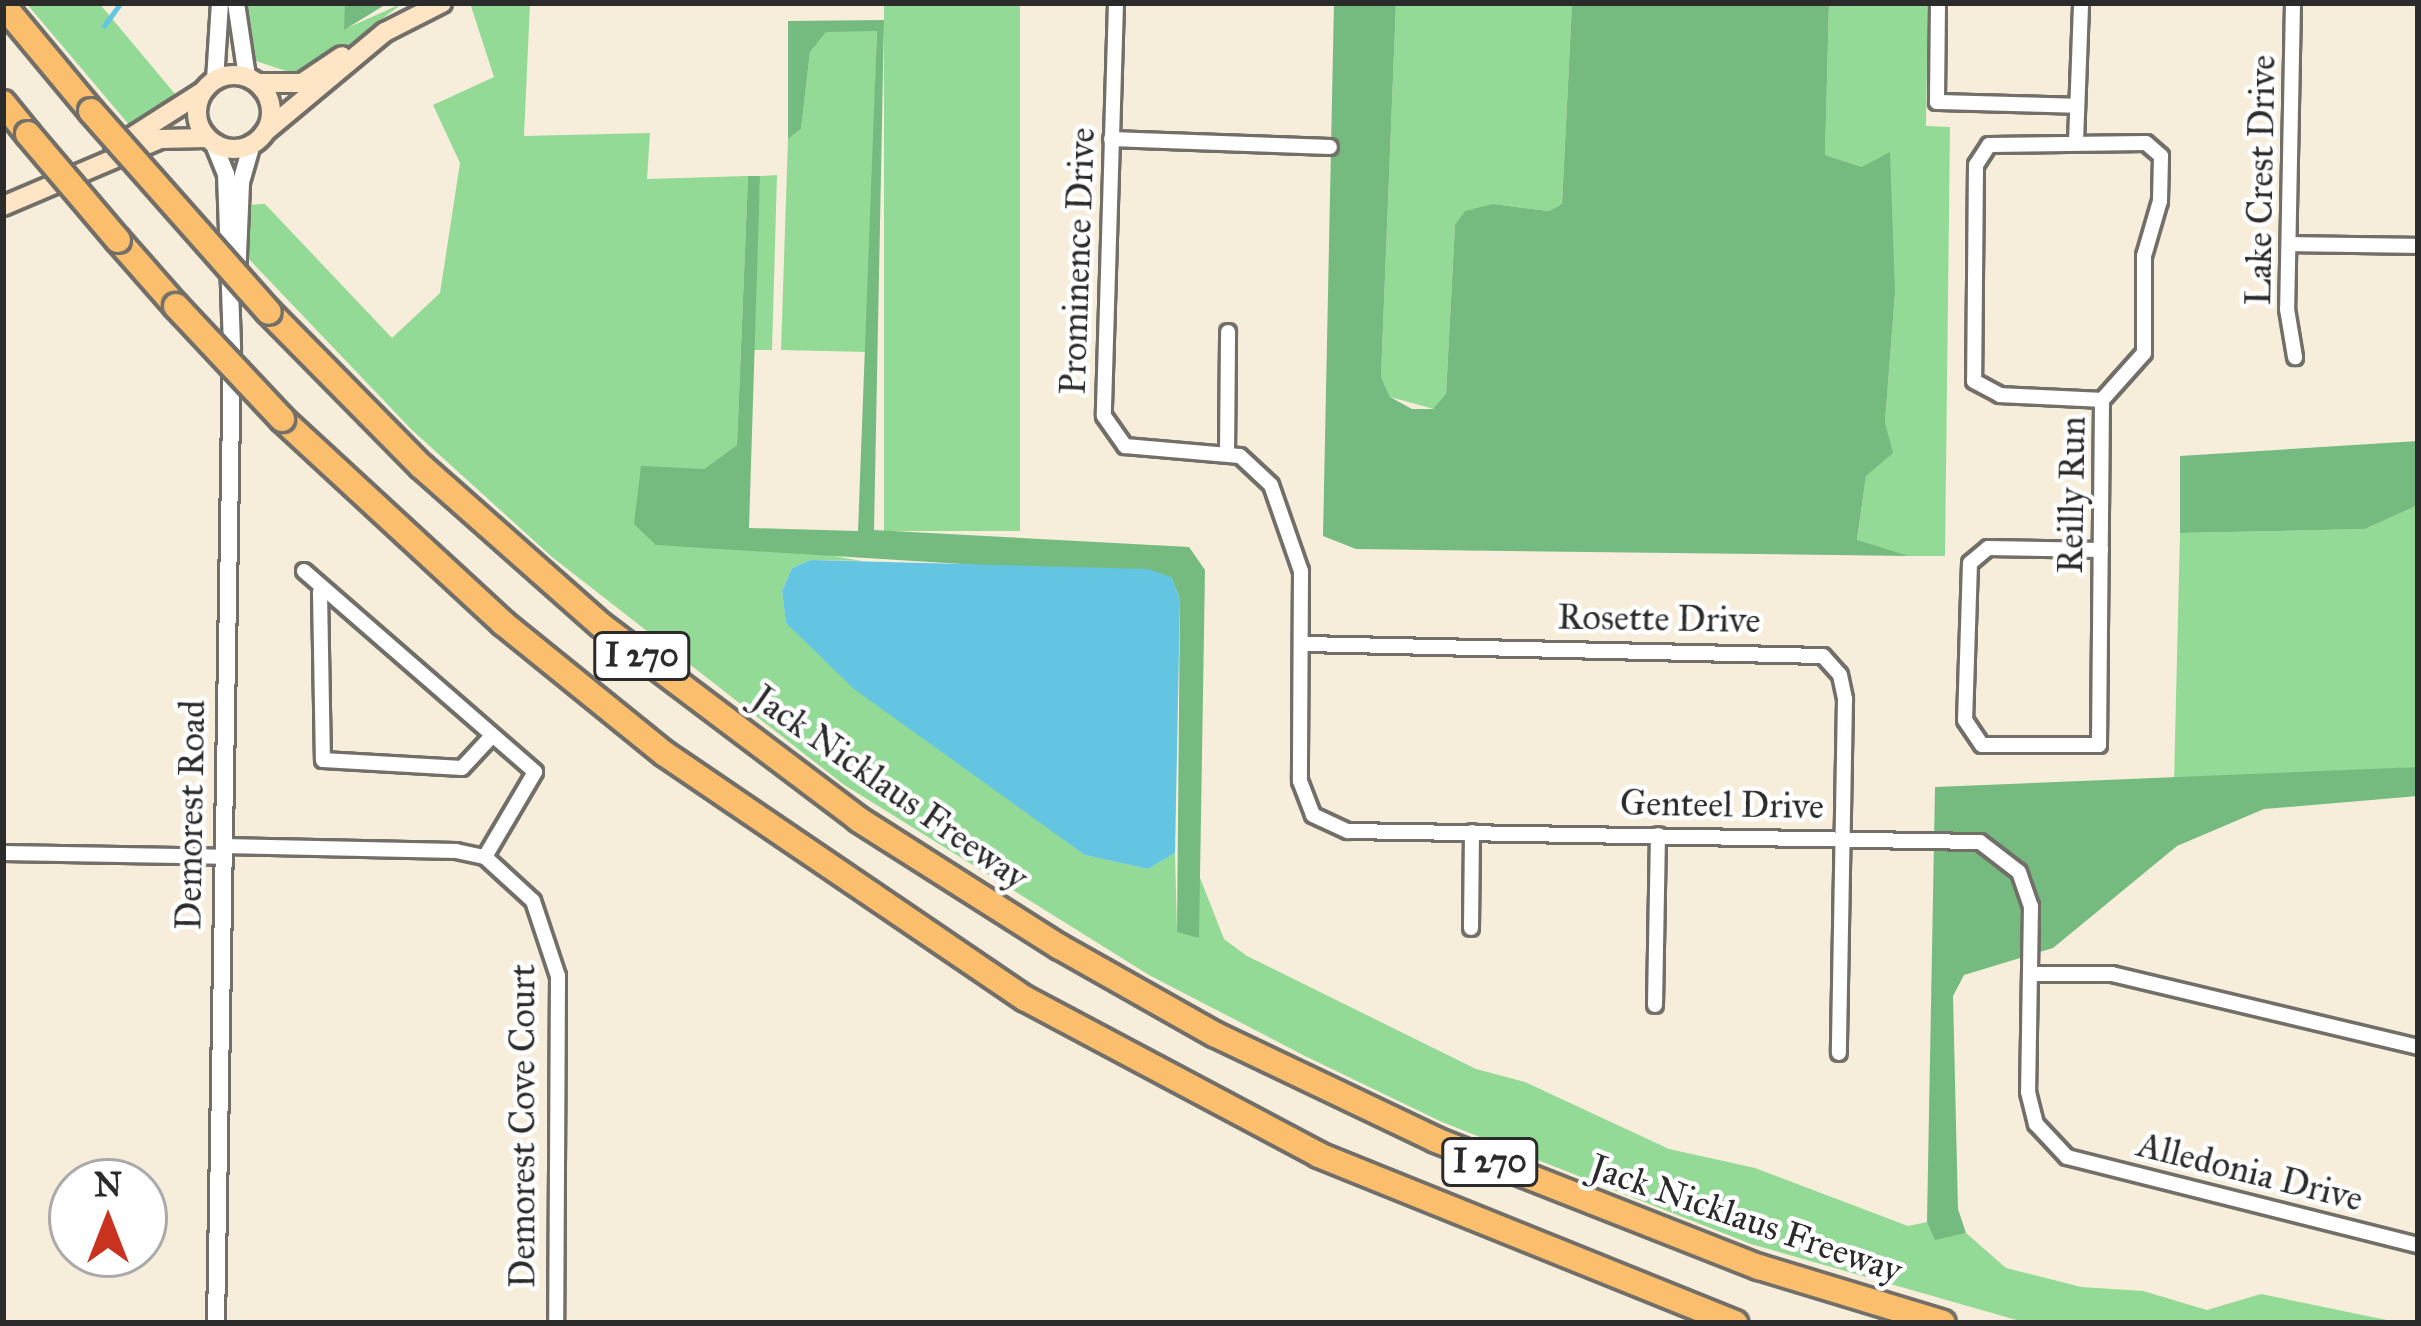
<!DOCTYPE html>
<html>
<head>
<meta charset="utf-8">
<style>
	body { margin:0 }
	#map { position:relative; width:2421px; height:1326px; overflow:hidden; background:#f7eddb; font-family:"IM FELL Great Primer",serif }
	div>[style] { position:absolute }
	[style*='--x'] { left:calc(var(--x)*1px); top:calc(var(--y)*1px); width:calc(var(--w)*1px); rotate:calc(var(--a)*1deg) }
	.green>* { inset:0; background:#92da95; transform-origin:0 0 }
	.forest>* { inset:0; background:#75ba7e }
	.water>* { inset:0; background:#63c5e1 }
	.stream>* { height:4.5px; margin:-2.25px; padding:0 2.25px; transform-origin:2.25px; border-radius:2.25px; background:#63c5e1 }
	.roads { filter:drop-shadow(3px 0 #726f69) drop-shadow(-3px 0 #726f69) drop-shadow(0 3px #726f69) drop-shadow(0 -3px #726f69) }
	.minor>* { height:14px; margin:-7px; padding:0 7px; transform-origin:7px; border-radius:7px; background:#fff }
	.tertiary>* { height:16px; margin:-8px; padding:0 8px; transform-origin:8px; border-radius:8px; background:#fff }
	.secondary>* { height:18px; margin:-9px; padding:0 9px; transform-origin:9px; border-radius:9px; background:#fde5c5 }
	.secondary>.ring { margin:-9px; padding:0; box-sizing:content-box; background:none; border:18px solid #fde5c5; border-radius:50% }
	.motorway>* { height:24px; margin:-12px; padding:0 12px; transform-origin:12px; border-radius:12px; background:#fabe6d }
	.bridges { filter:drop-shadow(3px 0 #726f69) drop-shadow(-3px 0 #726f69) drop-shadow(0 3px #726f69) drop-shadow(0 -3px #726f69) }
	.motorway-bridge>* { height:24px; margin:-12px; padding:0 12px; transform-origin:12px; border-radius:12px; background:#fabe6d }
	span { translate:-50% -50%; white-space:nowrap; text-align:center; line-height:1.15; -webkit-text-stroke:9px #fff; paint-order:stroke }
	.shield-label span { padding:3px 9px; background:#fff; border:3px solid; border-radius:9px; -webkit-text-stroke-width:0 }
	.shield-label { font-size:33px; color:#2b2b2b; font-weight:700 }
	.street-label { font-size:36px; color:#2b2b2b }
	.frame { position:absolute; inset:0; border:6px solid #2b2b2b; pointer-events:none }
	.north { position:absolute; left:48px; top:1158px; width:120px; height:120px; box-sizing:border-box; background:#fff; border:3px solid #aaa; border-radius:50%; rotate:0deg; font-size:33px; font-weight:700; line-height:48px; text-align:center; color:#2b2b2b }
	.north::after { content:''; display:block; margin:auto; width:42px; height:54px; background:#c8321e; clip-path:polygon(50% 0,100% 100%,50% 72%,0 100%) }
</style>
</head>
<body>
<div id="map">
	<div class="green">
		<div style="clip-path:polygon(26px 3px,99px 3px,175px 94px,131px 127px)"></div>
		<div style="clip-path:polygon(242px 3px,345px 3px,345px 29px,403px 3px,322px 65px,295px 74px,256px 61px)"></div>
		<div style="clip-path:polygon(470px 3px,530px 3px,524px 136px,650px 133px,647px 179px,748px 176px,737px 445px,704px 469px,656px 545px,793px 549px,862px 561px,811px 560px,792px 568px,782px 591px,786px 623px,1085px 855px,1148px 869px,1175px 853px,1177px 932px,1199px 937px,1195px 865px,1224px 939px,1247px 956px,1476px 1069px,1525px 1082px,1669px 1149px,1755px 1168px,1908px 1226px,1927px 1222px,1936px 1239px,1966px 1233px,2006px 1268px,2081px 1287px,2143px 1291px,2207px 1310px,2261px 1294px,2401px 1323px,2027px 1323px,1751px 1244px,1442px 1122px,1305px 1056px,1149px 975px,843px 784px,552px 557px,411px 429px,244px 254px,246px 205px,265px 204px,392px 338px,440px 293px,460px 163px,433px 105px,494px 77px)"></div>
		<div style="left:884px;top:3px;width:136px;height:528px"></div>
		<div style="clip-path:polygon(1396px 3px,1572px 3px,1562px 204px,1549px 211px,1493px 204px,1455px 225px,1446px 394px,1434px 409px,1390px 397px,1381px 377px)"></div>
		<div style="clip-path:polygon(1829px 3px,1928px 3px,1926px 126px,1950px 127px,1945px 556px,1909px 556px,1857px 541px,1866px 475px,1892px 453px,1885px 422px,1895px 293px,1862px 167px,1825px 155px)"></div>
		<div style="clip-path:polygon(877px 30px,867px 352px,781px 350px,788px 139px,801px 129px,810px 52px,826px 31px)"></div>
		<div style="clip-path:polygon(777px 175px,772px 350px,752px 350px,760px 176px)"></div>
		<div style="clip-path:polygon(2418px 505px,2418px 767px,2174px 782px,2180px 533px,2365px 529px)"></div>
	</div>
	<div class="forest">
		<div style="clip-path:polygon(345px 3px,388px 3px,344px 30px)"></div>
		<div style="clip-path:polygon(1334px 3px,1396px 3px,1381px 377px,1390px 397px,1412px 409px,1433px 409px,1446px 394px,1455px 225px,1465px 211px,1493px 204px,1549px 211px,1562px 204px,1572px 3px,1829px 3px,1825px 155px,1862px 167px,1890px 152px,1895px 293px,1885px 422px,1893px 453px,1866px 476px,1857px 540px,1909px 556px,1356px 549px,1323px 536px)"></div>
		<div style="clip-path:polygon(884px 20px,874px 530px,1189px 547px,1205px 570px,1199px 938px,1177px 932px,1180px 599px,1171px 577px,656px 545px,634px 524px,641px 466px,704px 469px,737px 445px,748px 176px,760px 176px,749px 528px,858px 531px,877px 31px,826px 32px,810px 52px,801px 129px,788px 139px,788px 21px)"></div>
		<div style="clip-path:polygon(2418px 441px,2418px 505px,2365px 529px,2180px 533px,2180px 456px)"></div>
		<div style="clip-path:polygon(2418px 767px,2418px 796px,2264px 809px,2177px 846px,2053px 948px,1964px 975px,1953px 996px,1958px 1209px,1966px 1233px,1935px 1240px,1927px 1222px,1935px 787px)"></div>
	</div>
	<div class="water">
		<div style="clip-path:polygon(811px 560px,1148px 569px,1171px 577px,1180px 599px,1175px 853px,1148px 869px,1085px 855px,854px 689px,786px 623px,782px 591px,792px 568px)"></div>
	</div>
	<div class="stream">
		<div style="--x:104;--y:26;--w:29;--a:-54"></div>
	</div>
	<div class="roads">
		<div class="minor">
			<div style="--x:1116;--y:3;--w:413;--a:91.7"></div>
			<div style="--x:1104;--y:416;--w:37;--a:55"></div>
			<div style="--x:1125;--y:446;--w:115;--a:5"></div>
			<div style="--x:1240;--y:456;--w:42;--a:43.1"></div>
			<div style="--x:1271;--y:485;--w:91;--a:70.8"></div>
			<div style="--x:1301;--y:571;--w:210;--a:90.3"></div>
			<div style="--x:1300;--y:781;--w:36;--a:69"></div>
			<div style="--x:1313;--y:815;--w:38;--a:25"></div>
			<div style="--x:1348;--y:831;--w:632;--a:1"></div>
			<div style="--x:1980;--y:842;--w:49;--a:37.6"></div>
			<div style="--x:2019;--y:872;--w:36;--a:71"></div>
			<div style="--x:2031;--y:906;--w:186;--a:90.9"></div>
			<div style="--x:2028;--y:1092;--w:33;--a:76"></div>
			<div style="--x:2036;--y:1124;--w:45;--a:46.8"></div>
			<div style="--x:2067;--y:1157;--w:362;--a:14.1"></div>
			<div style="--x:1938;--y:3;--w:99;--a:90.6"></div>
			<div style="--x:1937;--y:102;--w:140;--a:1.6"></div>
			<div style="--x:2293;--y:3;--w:306;--a:91.1"></div>
			<div style="--x:2287;--y:309;--w:49;--a:80.5"></div>
			<div style="--x:1111;--y:139;--w:219;--a:2.1"></div>
			<div style="--x:2076;--y:142;--w:139;--a:-87.9"></div>
			<div style="--x:2290;--y:244;--w:128;--a:0.9"></div>
			<div style="--x:1227;--y:454;--w:122;--a:-89.5"></div>
			<div style="--x:2101;--y:550;--w:113;--a:-179"></div>
			<div style="--x:1988;--y:548;--w:23;--a:140"></div>
			<div style="--x:1970;--y:563;--w:157;--a:91.8"></div>
			<div style="--x:1965;--y:720;--w:30;--a:56"></div>
			<div style="--x:1982;--y:745;--w:117;--a:0"></div>
			<div style="--x:2099;--y:745;--w:345;--a:-89.5"></div>
			<div style="--x:2102;--y:400;--w:63;--a:-48.2"></div>
			<div style="--x:2144;--y:353;--w:97;--a:-90"></div>
			<div style="--x:2144;--y:256;--w:57;--a:-73.8"></div>
			<div style="--x:2160;--y:201;--w:45;--a:-88.7"></div>
			<div style="--x:2161;--y:156;--w:20;--a:-139"></div>
			<div style="--x:2146;--y:143;--w:157;--a:179.3"></div>
			<div style="--x:1989;--y:145;--w:24;--a:123"></div>
			<div style="--x:1976;--y:165;--w:216;--a:90.5"></div>
			<div style="--x:1974;--y:381;--w:30;--a:28"></div>
			<div style="--x:2000;--y:395;--w:102;--a:2.8"></div>
			<div style="--x:304;--y:571;--w:306;--a:41"></div>
			<div style="--x:535;--y:772;--w:99;--a:120.5"></div>
			<div style="--x:320;--y:592;--w:168;--a:89"></div>
			<div style="--x:323;--y:760;--w:139;--a:3.3"></div>
			<div style="--x:462;--y:768;--w:40;--a:-47"></div>
			<div style="--x:1305;--y:644;--w:518;--a:1.33"></div>
			<div style="--x:1823;--y:656;--w:25;--a:48"></div>
			<div style="--x:1840;--y:675;--w:25;--a:78"></div>
			<div style="--x:1845;--y:699;--w:354;--a:91"></div>
			<div style="--x:223;--y:846;--w:233;--a:1.2"></div>
			<div style="--x:456;--y:851;--w:30;--a:12"></div>
			<div style="--x:485;--y:857;--w:65;--a:42.5"></div>
			<div style="--x:533;--y:901;--w:79;--a:71.6"></div>
			<div style="--x:558;--y:976;--w:347;--a:90.3"></div>
			<div style="--x:3;--y:853;--w:220;--a:1"></div>
			<div style="--x:1471;--y:928;--w:96;--a:-89.4"></div>
			<div style="--x:2030;--y:974;--w:82;--a:0"></div>
			<div style="--x:2112;--y:974;--w:315;--a:13.4"></div>
			<div style="--x:1655;--y:1005;--w:170;--a:-89"></div>
		</div>
		<div class="tertiary">
			<div style="--x:236;--y:3;--w:75;--a:81.5"></div>
			<div style="--x:215;--y:80;--w:77;--a:-86.3"></div>
			<div style="--x:213;--y:142;--w:35;--a:68"></div>
			<div style="--x:226;--y:174;--w:176;--a:88"></div>
			<div style="--x:232;--y:350;--w:973;--a:90.94"></div>
			<div style="--x:237;--y:279;--w:97;--a:-87.6"></div>
			<div style="--x:241;--y:182;--w:40;--a:-74"></div>
		</div>
		<div class="secondary">
			<div class="ring" style="left:197px;top:75px;width:56px;height:56px"></div>
			<div style="--x:258;--y:83;--w:44;--a:0"></div>
			<div style="--x:302;--y:83;--w:48;--a:-34"></div>
			<div style="--x:266;--y:131;--w:155;--a:-39.8"></div>
			<div style="--x:385;--y:32;--w:64;--a:-27"></div>
			<div style="--x:114;--y:148;--w:104;--a:-32.5"></div>
			<div style="--x:3;--y:206;--w:171;--a:-23.1"></div>
			<div style="--x:160;--y:139;--w:47;--a:-1.2"></div>
		</div>
		<div class="motorway">
			<div style="--x:3;--y:5;--w:138;--a:50.3"></div>
			<div style="--x:3;--y:103;--w:40;--a:51"></div>
			<div style="--x:118;--y:240;--w:88;--a:48.7"></div>
			<div style="--x:269;--y:312;--w:216;--a:45.4"></div>
			<div style="--x:421;--y:466;--w:240;--a:41.5"></div>
			<div style="--x:601;--y:625;--w:322;--a:37"></div>
			<div style="--x:858;--y:819;--w:239;--a:32.4"></div>
			<div style="--x:1060;--y:947;--w:177;--a:29.5"></div>
			<div style="--x:1214;--y:1034;--w:246;--a:25.5"></div>
			<div style="--x:1436;--y:1140;--w:347;--a:21.5"></div>
			<div style="--x:1759;--y:1267;--w:192;--a:16.9"></div>
			<div style="--x:282;--y:419;--w:301;--a:42.7"></div>
			<div style="--x:503;--y:623;--w:208;--a:39"></div>
			<div style="--x:665;--y:754;--w:436;--a:34.2"></div>
			<div style="--x:1026;--y:999;--w:332;--a:28"></div>
			<div style="--x:1319;--y:1155;--w:449;--a:22"></div>
		</div>
	</div>
	<div class="bridges">
		<div class="motorway-bridge">
			<div style="--x:91;--y:111;--w:268;--a:48.5"></div>
			<div style="--x:28;--y:134;--w:139;--a:49.7"></div>
			<div style="--x:176;--y:306;--w:155;--a:46.8"></div>
		</div>
	</div>
	<div class="shield-label">
		<span style="left:642px;top:656px">I 270</span>
		<span style="left:1490px;top:1162px">I 270</span>
	</div>
	<div class="street-label">
		<span style="left:2261px;top:180px;rotate:-89deg">Lake Crest Drive</span>
		<span style="left:1078px;top:261px;rotate:-88deg">Prominence Drive</span>
		<span style="left:2072px;top:495px;rotate:-89deg">Reilly Run</span>
		<span style="left:1659px;top:619px;rotate:1deg">Rosette Drive</span>
		<span style="left:890px;top:788px;rotate:35deg">Jack Nicklaus Freeway</span>
		<span style="left:1722px;top:805px;rotate:1deg">Genteel Drive</span>
		<span style="left:191px;top:815px;rotate:-89deg">Demorest Road</span>
		<span style="left:523px;top:1126px;rotate:-90deg">Demorest Cove Court</span>
		<span style="left:2250px;top:1172px;rotate:14deg">Alledonia Drive</span>
		<span style="left:1746px;top:1219px;rotate:19deg">Jack Nicklaus Freeway</span>
	</div>
	<div class="frame"></div>
	<div class="north">N</div>
</div>
</body>
</html>
